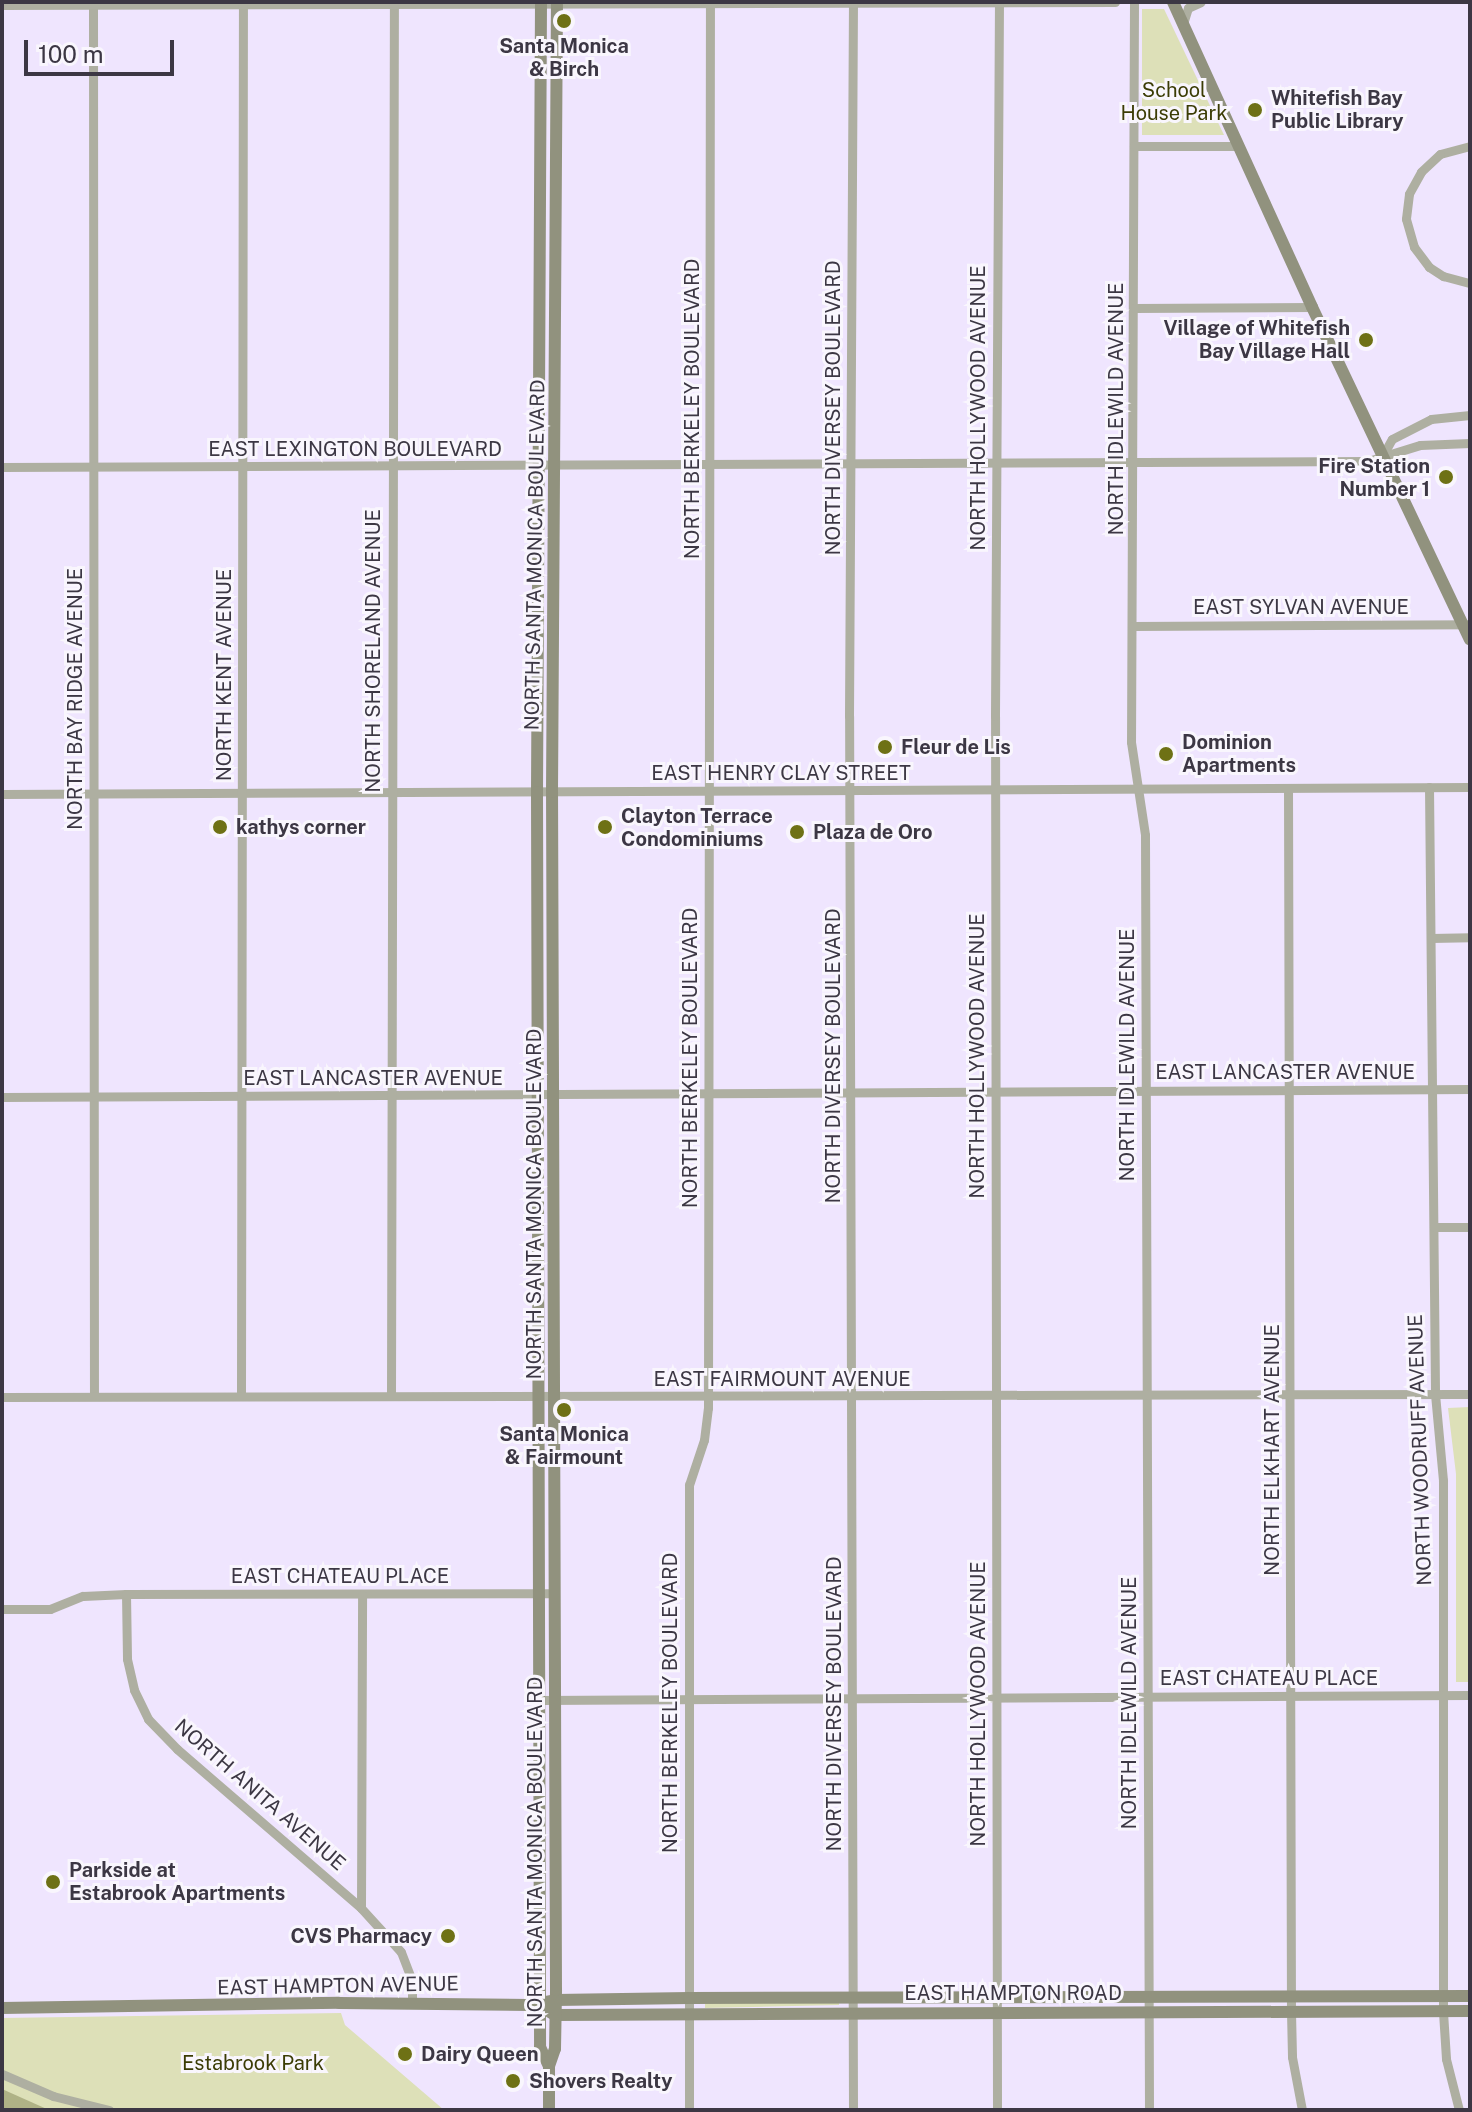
<!DOCTYPE html>
<html>
<head>
<meta charset="utf-8">
<style>
	body { margin:0 }
	#map { position:relative; width:1472px; height:2112px; overflow:hidden; background:#efe5fe; font-family:"Public Sans",sans-serif }
	div>[style] { position:absolute }
	[style*='--x'] { left:calc(var(--x)*1px); top:calc(var(--y)*1px); width:calc(var(--w)*1px); rotate:calc(var(--a)*1deg) }
	.green>* { inset:0; background:#dde0b8 }
	.forest>* { inset:0; background:#afb286 }
	.street>* { height:9px; margin:-4.5px; padding:0 4.5px; transform-origin:4.5px; border-radius:4.5px; background:#aeafa1 }
	.secondary>* { height:12px; margin:-6px; padding:0 6px; transform-origin:6px; border-radius:6px; background:#91927e }
	.dots>* { width:22px; height:22px; translate:-50% -50%; box-sizing:border-box; border:4px solid #f9f6fd; border-radius:50% }
	span { translate:-50% -50%; white-space:nowrap; text-align:center; line-height:1.15; -webkit-text-stroke:6px #f9f6fd; paint-order:stroke }
	.poi-label { font-size:20px; color:#3c3744; font-weight:700 }
	.left { translate:0 -50%; text-align:left }
	.right { translate:-100% -50%; text-align:right }
	.park-label { font-size:20px; color:#3b3c05 }
	.street-label { font-size:20px; color:#3c3744 }
	.frame { position:absolute; inset:0; border:4px solid #3c3744; pointer-events:none }
	.scale { position:absolute; left:24px; top:40px; width:150px; height:36px; box-sizing:border-box; border:4px solid #3c3744; border-top:0; padding-left:10px; font-size:24px; line-height:28px; white-space:nowrap; color:#3c3744; -webkit-text-stroke:6px #f9f6fd; paint-order:stroke }
</style>
</head>
<body>
<div id="map">
	<div class="green">
		<div style="clip-path:polygon(1142px 9px,1164px 9px,1224px 135px,1142px 135px)"></div>
		<div style="clip-path:polygon(1470px 1407px,1470px 1682px,1456px 1682px,1456px 1474px,1448px 1408px)"></div>
		<div style="clip-path:polygon(705px 2003px,839px 2003px,839px 2005px,705px 2008px)"></div>
		<div style="clip-path:polygon(341px 2013px,345px 2025px,444px 2110px,2px 2110px,2px 2018px)"></div>
	</div>
	<div class="forest">
		<div style="clip-path:polygon(2px 2089px,49px 2110px,2px 2110px)"></div>
	</div>
	<div class="street">
		<div style="--x:93;--y:2;--w:1394;--a:89.96"></div>
		<div style="--x:1134;--y:2;--w:740;--a:90.23"></div>
		<div style="--x:1131;--y:742;--w:94;--a:81.4"></div>
		<div style="--x:1145;--y:835;--w:1275;--a:89.82"></div>
		<div style="--x:2;--y:5;--w:1113;--a:-0.15"></div>
		<div style="--x:1183;--y:24;--w:17;--a:-73"></div>
		<div style="--x:1188;--y:8;--w:14;--a:-25"></div>
		<div style="--x:1134;--y:146;--w:104;--a:0"></div>
		<div style="--x:1470;--y:146;--w:31;--a:165"></div>
		<div style="--x:1440;--y:154;--w:26;--a:137"></div>
		<div style="--x:1421;--y:172;--w:25;--a:119"></div>
		<div style="--x:1409;--y:194;--w:25;--a:97"></div>
		<div style="--x:1406;--y:219;--w:29;--a:74"></div>
		<div style="--x:1414;--y:247;--w:25;--a:53"></div>
		<div style="--x:1429;--y:267;--w:17;--a:33"></div>
		<div style="--x:1443;--y:276;--w:28;--a:15"></div>
		<div style="--x:1134;--y:308;--w:178;--a:-0.3"></div>
		<div style="--x:1383;--y:455;--w:18;--a:-61"></div>
		<div style="--x:1392;--y:439;--w:44;--a:-27.1"></div>
		<div style="--x:1431;--y:419;--w:39;--a:-6"></div>
		<div style="--x:2;--y:467;--w:1366;--a:-0.25"></div>
		<div style="--x:1368;--y:461;--w:54;--a:-17.1"></div>
		<div style="--x:1420;--y:445;--w:50;--a:-2.3"></div>
		<div style="--x:1133;--y:626;--w:337;--a:-0.3"></div>
		<div style="--x:1429;--y:787;--w:607;--a:89.43"></div>
		<div style="--x:1435;--y:1394;--w:87;--a:84.7"></div>
		<div style="--x:1443;--y:1481;--w:531;--a:90"></div>
		<div style="--x:1443;--y:2012;--w:47;--a:86.3"></div>
		<div style="--x:1446;--y:2059;--w:53;--a:75.7"></div>
		<div style="--x:1288;--y:788;--w:1224;--a:89.86"></div>
		<div style="--x:1291;--y:2012;--w:45;--a:88.7"></div>
		<div style="--x:1292;--y:2057;--w:54;--a:79.3"></div>
		<div style="--x:2;--y:794;--w:1468;--a:-0.27"></div>
		<div style="--x:1431;--y:938;--w:39;--a:-1"></div>
		<div style="--x:2;--y:1097;--w:1468;--a:-0.31"></div>
		<div style="--x:1434;--y:1227;--w:36;--a:0"></div>
		<div style="--x:241;--y:1396;--w:1394;--a:-89.92"></div>
		<div style="--x:391;--y:1396;--w:1394;--a:-89.88"></div>
		<div style="--x:2;--y:1397;--w:1468;--a:-0.12"></div>
		<div style="--x:126;--y:1594;--w:65;--a:89.1"></div>
		<div style="--x:127;--y:1659;--w:32;--a:77"></div>
		<div style="--x:134;--y:1690;--w:32;--a:64"></div>
		<div style="--x:148;--y:1719;--w:42;--a:46"></div>
		<div style="--x:177;--y:1749;--w:243;--a:40.8"></div>
		<div style="--x:361;--y:1908;--w:59;--a:47.7"></div>
		<div style="--x:401;--y:1952;--w:30;--a:69"></div>
		<div style="--x:412;--y:1980;--w:24;--a:90"></div>
		<div style="--x:2;--y:1609;--w:48;--a:0"></div>
		<div style="--x:50;--y:1609;--w:35;--a:-22"></div>
		<div style="--x:83;--y:1596;--w:43;--a:-2.7"></div>
		<div style="--x:126;--y:1594;--w:429;--a:-0.1"></div>
		<div style="--x:540;--y:1700;--w:930;--a:-0.31"></div>
		<div style="--x:361;--y:1908;--w:313;--a:-89.8"></div>
		<div style="--x:2;--y:2074;--w:56;--a:23.3"></div>
		<div style="--x:53;--y:2096;--w:58;--a:14"></div>
		<div style="--x:689;--y:2110;--w:625;--a:-90"></div>
		<div style="--x:689;--y:1485;--w:47;--a:-71.6"></div>
		<div style="--x:704;--y:1440;--w:32;--a:-83"></div>
		<div style="--x:708;--y:1408;--w:1406;--a:-89.92"></div>
		<div style="--x:853;--y:2110;--w:1394;--a:-90.16"></div>
		<div style="--x:849;--y:716;--w:714;--a:-89.68"></div>
		<div style="--x:997;--y:2110;--w:1394;--a:-90.08"></div>
		<div style="--x:995;--y:716;--w:714;--a:-89.68"></div>
	</div>
	<div class="secondary">
		<div style="--x:541;--y:2;--w:790;--a:90.29"></div>
		<div style="--x:537;--y:792;--w:1255;--a:89.86"></div>
		<div style="--x:540;--y:2047;--w:21;--a:65"></div>
		<div style="--x:1173;--y:2;--w:335;--a:65.5"></div>
		<div style="--x:1312;--y:307;--w:368;--a:64.6"></div>
		<div style="--x:2;--y:2008;--w:337;--a:-0.9"></div>
		<div style="--x:339;--y:2003;--w:191;--a:0.6"></div>
		<div style="--x:530;--y:2005;--w:26;--a:-11"></div>
		<div style="--x:556;--y:2000;--w:133;--a:-0.9"></div>
		<div style="--x:689;--y:1998;--w:781;--a:-0.15"></div>
		<div style="--x:550;--y:2012;--w:6;--a:31"></div>
		<div style="--x:555;--y:2015;--w:915;--a:-0.25"></div>
		<div style="--x:549;--y:2110;--w:44;--a:-90"></div>
		<div style="--x:549;--y:2066;--w:18;--a:-71"></div>
		<div style="--x:555;--y:2049;--w:59;--a:-89"></div>
		<div style="--x:556;--y:1990;--w:1198;--a:-90.19"></div>
		<div style="--x:552;--y:792;--w:790;--a:-89.64"></div>
	</div>
	<div class="dots">
		<div style="left:564px;top:21px;background:#6e7115"></div>
		<div style="left:1255px;top:110px;background:#6e7115"></div>
		<div style="left:1366px;top:340px;background:#6e7115"></div>
		<div style="left:1446px;top:477px;background:#6e7115"></div>
		<div style="left:885px;top:747px;background:#6e7115"></div>
		<div style="left:1166px;top:754px;background:#6e7115"></div>
		<div style="left:220px;top:827px;background:#6e7115"></div>
		<div style="left:605px;top:827px;background:#6e7115"></div>
		<div style="left:797px;top:832px;background:#6e7115"></div>
		<div style="left:564px;top:1410px;background:#6e7115"></div>
		<div style="left:53px;top:1882px;background:#6e7115"></div>
		<div style="left:448px;top:1936px;background:#6e7115"></div>
		<div style="left:405px;top:2054px;background:#6e7115"></div>
		<div style="left:513px;top:2081px;background:#6e7115"></div>
	</div>
	<div class="poi-label">
		<span style="left:564px;top:58px">Santa Monica<br>&amp; Birch</span>
		<span class="left" style="left:1271px;top:110px">Whitefish Bay<br>Public Library</span>
		<span class="right" style="left:1350px;top:340px">Village of Whitefish<br>Bay Village Hall</span>
		<span class="right" style="left:1430px;top:478px">Fire Station<br>Number 1</span>
		<span class="left" style="left:1182px;top:754px">Dominion<br>Apartments</span>
		<span class="left" style="left:901px;top:747px">Fleur de Lis</span>
		<span class="left" style="left:621px;top:828px">Clayton Terrace<br>Condominiums</span>
		<span class="left" style="left:236px;top:827px">kathys corner</span>
		<span class="left" style="left:813px;top:832px">Plaza de Oro</span>
		<span style="left:564px;top:1446px">Santa Monica<br>&amp; Fairmount</span>
		<span class="left" style="left:69px;top:1882px">Parkside at<br>Estabrook Apartments</span>
		<span class="right" style="left:432px;top:1936px">CVS Pharmacy</span>
		<span class="left" style="left:421px;top:2054px">Dairy Queen</span>
		<span class="left" style="left:529px;top:2081px">Shovers Realty</span>
	</div>
	<div class="park-label">
		<span style="left:1174px;top:102px">School<br>House Park</span>
		<span style="left:253px;top:2063px">Estabrook Park</span>
	</div>
	<div class="street-label">
		<span style="left:833px;top:408px;rotate:-90deg">NORTH DIVERSEY BOULEVARD</span>
		<span style="left:978px;top:408px;rotate:-90deg">NORTH HOLLYWOOD AVENUE</span>
		<span style="left:692px;top:409px;rotate:-90deg">NORTH BERKELEY BOULEVARD</span>
		<span style="left:1116px;top:409px;rotate:-90deg">NORTH IDLEWILD AVENUE</span>
		<span style="left:355px;top:449px">EAST LEXINGTON BOULEVARD</span>
		<span style="left:535px;top:555px;rotate:-89deg">NORTH SANTA MONICA BOULEVARD</span>
		<span style="left:1301px;top:607px">EAST SYLVAN AVENUE</span>
		<span style="left:373px;top:651px;rotate:-90deg">NORTH SHORELAND AVENUE</span>
		<span style="left:224px;top:675px;rotate:-90deg">NORTH KENT AVENUE</span>
		<span style="left:75px;top:699px;rotate:-90deg">NORTH BAY RIDGE AVENUE</span>
		<span style="left:781px;top:773px">EAST HENRY CLAY STREET</span>
		<span style="left:1127px;top:1055px;rotate:-90deg">NORTH IDLEWILD AVENUE</span>
		<span style="left:833px;top:1056px;rotate:-90deg">NORTH DIVERSEY BOULEVARD</span>
		<span style="left:977px;top:1056px;rotate:-90deg">NORTH HOLLYWOOD AVENUE</span>
		<span style="left:690px;top:1058px;rotate:-90deg">NORTH BERKELEY BOULEVARD</span>
		<span style="left:1285px;top:1072px">EAST LANCASTER AVENUE</span>
		<span style="left:373px;top:1078px">EAST LANCASTER AVENUE</span>
		<span style="left:534px;top:1204px;rotate:-90deg">NORTH SANTA MONICA BOULEVARD</span>
		<span style="left:782px;top:1379px">EAST FAIRMOUNT AVENUE</span>
		<span style="left:1272px;top:1450px;rotate:-90deg">NORTH ELKHART AVENUE</span>
		<span style="left:1420px;top:1450px;rotate:-92deg">NORTH WOODRUFF AVENUE</span>
		<span style="left:340px;top:1576px">EAST CHATEAU PLACE</span>
		<span style="left:1269px;top:1678px">EAST CHATEAU PLACE</span>
		<span style="left:670px;top:1703px;rotate:-90deg">NORTH BERKELEY BOULEVARD</span>
		<span style="left:1129px;top:1703px;rotate:-90deg">NORTH IDLEWILD AVENUE</span>
		<span style="left:834px;top:1704px;rotate:-90deg">NORTH DIVERSEY BOULEVARD</span>
		<span style="left:978px;top:1704px;rotate:-90deg">NORTH HOLLYWOOD AVENUE</span>
		<span style="left:260px;top:1795px;rotate:41deg">NORTH ANITA AVENUE</span>
		<span style="left:535px;top:1852px;rotate:-90deg">NORTH SANTA MONICA BOULEVARD</span>
		<span style="left:338px;top:1986px;rotate:-1deg">EAST HAMPTON AVENUE</span>
		<span style="left:1013px;top:1993px">EAST HAMPTON ROAD</span>
	</div>
	<div class="frame"></div>
	<div class="scale">100 m</div>
</div>
</body>
</html>
